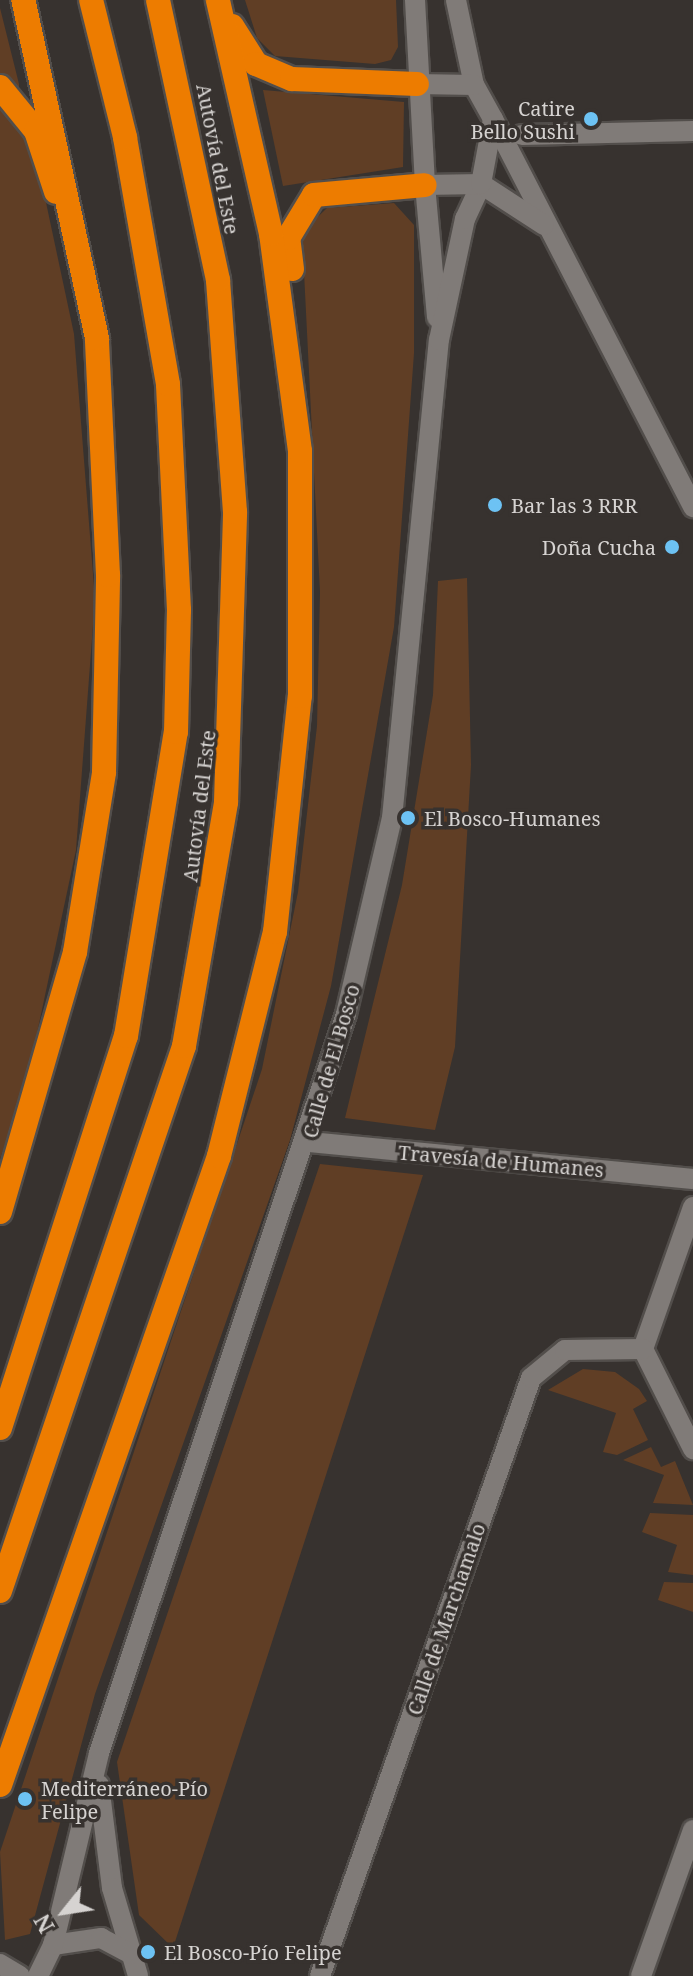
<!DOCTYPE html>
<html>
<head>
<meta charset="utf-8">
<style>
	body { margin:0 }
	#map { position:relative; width:693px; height:1976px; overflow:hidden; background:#37322f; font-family:"Noto Serif",serif }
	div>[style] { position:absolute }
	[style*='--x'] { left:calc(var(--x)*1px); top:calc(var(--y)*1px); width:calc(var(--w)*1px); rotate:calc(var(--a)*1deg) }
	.green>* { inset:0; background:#603e25 }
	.roads { filter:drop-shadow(2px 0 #524e4b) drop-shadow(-2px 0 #524e4b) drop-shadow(0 2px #524e4b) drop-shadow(0 -2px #524e4b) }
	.street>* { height:20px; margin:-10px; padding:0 10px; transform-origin:10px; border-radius:10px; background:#807b78 }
	.secondary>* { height:20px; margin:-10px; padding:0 10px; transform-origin:10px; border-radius:10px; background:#807b78 }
	.highway>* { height:24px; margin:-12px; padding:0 12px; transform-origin:12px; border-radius:12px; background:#ed7c00 }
	.dots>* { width:22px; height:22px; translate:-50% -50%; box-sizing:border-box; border:4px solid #37322f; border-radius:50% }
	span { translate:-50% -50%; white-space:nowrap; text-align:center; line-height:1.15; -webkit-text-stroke:7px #37322f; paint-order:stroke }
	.poi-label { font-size:20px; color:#d6d3d1 }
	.right { translate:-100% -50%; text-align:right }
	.left { translate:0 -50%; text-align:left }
	.street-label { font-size:20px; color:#d6d3d1 }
	.north { position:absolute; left:24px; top:1872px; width:80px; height:80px; -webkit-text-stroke:6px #37322f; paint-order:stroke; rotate:240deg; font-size:22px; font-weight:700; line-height:32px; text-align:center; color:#d6d3d1 }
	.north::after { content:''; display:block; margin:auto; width:28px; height:36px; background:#d6d3d1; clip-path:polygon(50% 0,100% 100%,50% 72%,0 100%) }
</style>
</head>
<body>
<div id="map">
	<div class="green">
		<div style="clip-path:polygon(245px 0,396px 0,398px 47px,391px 60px,375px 64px,275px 56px,257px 38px)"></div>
		<div style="clip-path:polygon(0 8px,19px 84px,19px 94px,0 75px)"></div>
		<div style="clip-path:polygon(263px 90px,404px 102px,403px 167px,283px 186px)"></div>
		<div style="clip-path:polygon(0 95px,31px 132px,74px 334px,95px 599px,76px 850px,27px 1080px,0 1159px)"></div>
		<div style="clip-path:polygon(394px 203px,414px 225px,414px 353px,394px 627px,331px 986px,290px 1140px,95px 1694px,30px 1934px,5px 1940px,0 1852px,262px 1069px,298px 892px,317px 726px,320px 592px,302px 232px,327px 208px)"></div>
		<div style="clip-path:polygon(467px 578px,471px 765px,455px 1047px,435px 1130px,345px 1118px,402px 885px,433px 695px,438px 581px)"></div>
		<div style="clip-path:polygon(320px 1164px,423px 1175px,173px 1948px,139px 1915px,117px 1762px)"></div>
		<div style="clip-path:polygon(583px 1369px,615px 1372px,639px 1389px,647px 1401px,633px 1409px,648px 1440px,617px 1455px,603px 1452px,616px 1413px,548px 1390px)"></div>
		<div style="clip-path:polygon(651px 1447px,661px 1467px,675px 1461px,693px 1505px,653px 1503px,664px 1475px,623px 1460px)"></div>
		<div style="clip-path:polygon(650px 1513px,693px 1515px,693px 1575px,668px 1572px,677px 1545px,642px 1532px)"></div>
		<div style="clip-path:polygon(664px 1582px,693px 1583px,693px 1612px,658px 1600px)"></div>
	</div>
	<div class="roads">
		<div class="street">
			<div style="--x:493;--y:119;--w:437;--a:62.7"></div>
			<div style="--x:522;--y:135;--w:171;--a:-1.3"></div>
			<div style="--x:425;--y:185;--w:133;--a:84.8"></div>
			<div style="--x:309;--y:1142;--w:386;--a:5.5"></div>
			<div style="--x:693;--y:1207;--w:151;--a:109.4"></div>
			<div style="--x:643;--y:1349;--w:112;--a:63.4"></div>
			<div style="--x:99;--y:1785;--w:104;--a:82.8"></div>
			<div style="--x:112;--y:1888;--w:92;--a:73.5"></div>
			<div style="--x:53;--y:1945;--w:49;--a:-8.3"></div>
			<div style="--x:101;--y:1938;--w:34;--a:28"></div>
			<div style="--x:38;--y:1976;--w:34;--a:-64"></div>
			<div style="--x:53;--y:1945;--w:197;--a:-76.5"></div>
			<div style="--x:99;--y:1753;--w:779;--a:-71.52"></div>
			<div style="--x:346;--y:1014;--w:201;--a:-76.8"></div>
			<div style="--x:392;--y:818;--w:480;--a:-84.4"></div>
			<div style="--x:439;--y:340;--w:124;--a:-77.9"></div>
			<div style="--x:465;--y:219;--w:38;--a:-65"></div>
			<div style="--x:481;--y:184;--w:75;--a:33.1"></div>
			<div style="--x:320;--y:1976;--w:634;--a:-70.56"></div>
			<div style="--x:531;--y:1378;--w:44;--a:-39.5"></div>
			<div style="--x:565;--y:1350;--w:78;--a:-0.7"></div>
			<div style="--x:641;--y:1976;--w:155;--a:-70.4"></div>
		</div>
		<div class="secondary">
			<div style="--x:415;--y:0;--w:185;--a:86.9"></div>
			<div style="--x:425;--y:185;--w:56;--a:-1"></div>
			<div style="--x:481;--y:184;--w:66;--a:-79.5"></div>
			<div style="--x:493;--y:119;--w:39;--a:-119"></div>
			<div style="--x:474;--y:85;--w:87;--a:-102"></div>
			<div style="--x:417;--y:84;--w:57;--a:1"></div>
			<div style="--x:0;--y:1964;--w:23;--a:31"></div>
		</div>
		<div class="highway">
			<div style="--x:232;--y:26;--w:45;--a:57.7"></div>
			<div style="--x:256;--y:64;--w:39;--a:23"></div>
			<div style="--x:292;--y:79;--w:125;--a:2.3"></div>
			<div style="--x:0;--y:87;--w:57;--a:50.7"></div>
			<div style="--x:36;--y:131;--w:64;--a:71.8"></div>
			<div style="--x:292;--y:269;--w:31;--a:-97"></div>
			<div style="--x:288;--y:238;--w:50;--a:-58.8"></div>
			<div style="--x:314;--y:195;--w:111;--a:-5.1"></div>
			<div style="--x:0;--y:1212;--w:271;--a:-73.9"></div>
			<div style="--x:75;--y:952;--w:182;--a:-80.8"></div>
			<div style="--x:104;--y:772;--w:197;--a:-88.8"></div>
			<div style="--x:108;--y:575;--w:237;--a:-92.7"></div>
			<div style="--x:97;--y:338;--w:346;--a:-102.3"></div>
			<div style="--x:0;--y:1428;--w:412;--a:-72.2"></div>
			<div style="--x:126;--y:1036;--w:308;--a:-80.7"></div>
			<div style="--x:176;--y:732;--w:122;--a:-88.6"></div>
			<div style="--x:179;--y:610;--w:226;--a:-92.8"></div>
			<div style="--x:168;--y:384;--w:251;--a:-99.9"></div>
			<div style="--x:125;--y:137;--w:141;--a:-103.9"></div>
			<div style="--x:0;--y:1591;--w:575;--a:-71.34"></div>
			<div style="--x:184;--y:1046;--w:248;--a:-80.2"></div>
			<div style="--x:226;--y:802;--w:290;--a:-88.2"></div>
			<div style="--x:235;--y:512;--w:233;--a:-94.2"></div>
			<div style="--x:218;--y:280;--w:286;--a:-102.1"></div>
			<div style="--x:0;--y:1785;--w:666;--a:-70.8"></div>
			<div style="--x:219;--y:1156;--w:231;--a:-76"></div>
			<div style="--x:275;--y:932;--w:237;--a:-84"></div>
			<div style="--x:300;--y:696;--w:245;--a:-90"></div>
			<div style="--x:300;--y:451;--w:219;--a:-97.6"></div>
			<div style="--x:271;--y:234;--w:240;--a:-102.8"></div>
		</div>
	</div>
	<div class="dots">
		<div style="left:591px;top:119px;background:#6dc2f3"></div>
		<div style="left:495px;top:505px;background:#6dc2f3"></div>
		<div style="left:672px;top:547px;background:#6dc2f3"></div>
		<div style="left:408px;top:818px;background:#6dc2f3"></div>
		<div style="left:25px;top:1799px;background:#6dc2f3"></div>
		<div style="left:148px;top:1952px;background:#6dc2f3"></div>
	</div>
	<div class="poi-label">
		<span class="right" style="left:575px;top:120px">Catire<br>Bello Sushi</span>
		<span class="left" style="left:511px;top:505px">Bar las 3 RRR</span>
		<span class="right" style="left:656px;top:547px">Doña Cucha</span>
		<span class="left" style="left:424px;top:818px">El Bosco-Humanes</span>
		<span class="left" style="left:41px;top:1800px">Mediterráneo-Pío<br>Felipe</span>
		<span class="left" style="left:164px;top:1952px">El Bosco-Pío Felipe</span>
	</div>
	<div class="street-label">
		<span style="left:218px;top:159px;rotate:79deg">Autovía del Este</span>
		<span style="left:199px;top:806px;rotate:-83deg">Autovía del Este</span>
		<span style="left:331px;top:1061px;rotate:-74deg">Calle de El Bosco</span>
		<span style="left:501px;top:1161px;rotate:5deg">Travesía de Humanes</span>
		<span style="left:446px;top:1619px;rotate:-71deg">Calle de Marchamalo</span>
	</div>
	<div class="north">N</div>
</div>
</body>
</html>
